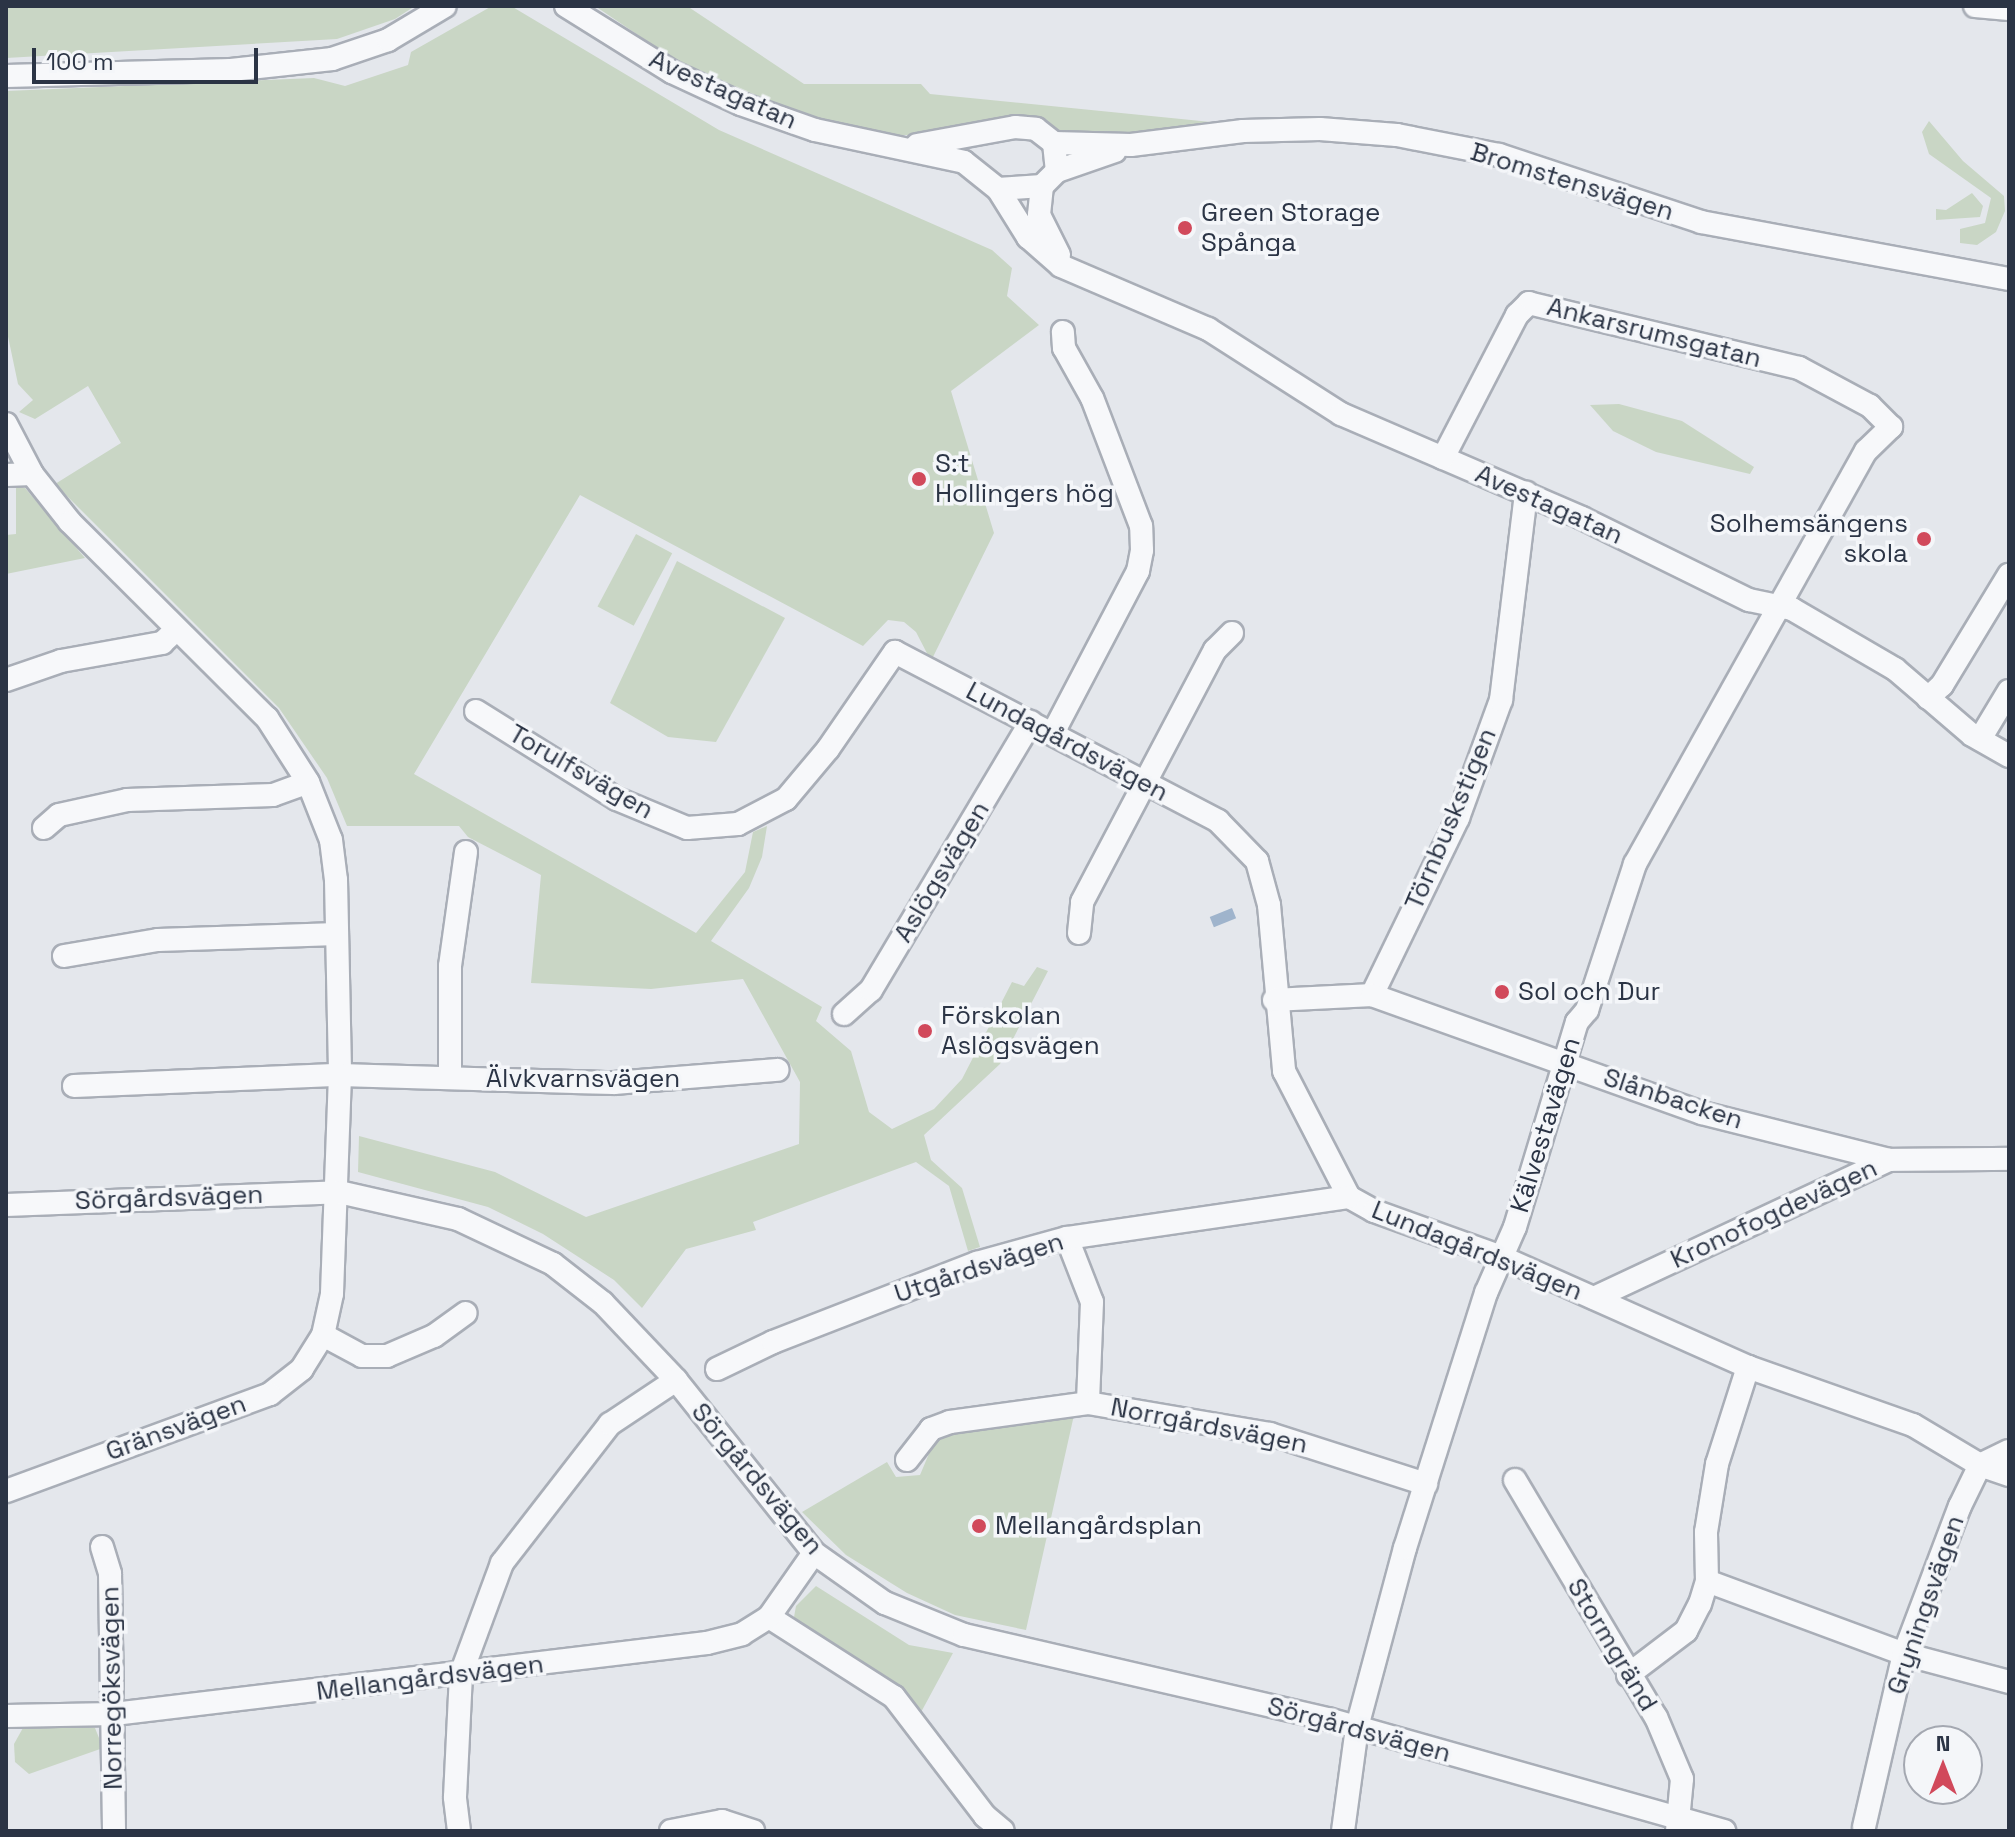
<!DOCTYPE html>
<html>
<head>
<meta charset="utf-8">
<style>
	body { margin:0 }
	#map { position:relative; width:2015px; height:1837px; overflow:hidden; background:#e4e7ec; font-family:"Space Grotesk",sans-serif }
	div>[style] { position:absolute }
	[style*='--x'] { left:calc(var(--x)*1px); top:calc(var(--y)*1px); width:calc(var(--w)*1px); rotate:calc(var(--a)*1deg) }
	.green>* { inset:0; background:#c9d6c5; transform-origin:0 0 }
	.water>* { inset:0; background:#9fb4cc; transform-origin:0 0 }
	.roads { filter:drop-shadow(2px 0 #a9aeb7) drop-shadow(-2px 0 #a9aeb7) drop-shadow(0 2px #a9aeb7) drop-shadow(0 -2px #a9aeb7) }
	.minor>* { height:22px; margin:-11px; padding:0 11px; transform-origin:11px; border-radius:11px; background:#f7f8fa }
	.dots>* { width:22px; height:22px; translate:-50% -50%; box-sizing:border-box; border:4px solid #f4f6f9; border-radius:50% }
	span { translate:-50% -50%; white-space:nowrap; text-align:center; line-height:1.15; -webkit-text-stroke:7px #f4f6f9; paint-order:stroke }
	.street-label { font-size:26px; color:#2b3445 }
	.poi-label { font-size:26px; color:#2b3445 }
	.left { translate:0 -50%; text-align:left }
	.right { translate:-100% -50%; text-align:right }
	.frame { position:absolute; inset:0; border:8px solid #2b3445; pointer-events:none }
	.north { position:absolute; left:1903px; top:1725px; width:80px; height:80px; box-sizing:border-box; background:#f4f6f9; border:2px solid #a4a8b1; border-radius:50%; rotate:0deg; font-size:22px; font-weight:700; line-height:32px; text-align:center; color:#2b3445 }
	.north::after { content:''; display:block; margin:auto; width:28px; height:36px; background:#d1495b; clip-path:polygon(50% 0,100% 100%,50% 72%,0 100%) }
	.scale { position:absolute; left:32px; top:48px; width:226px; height:36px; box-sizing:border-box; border:4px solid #2b3445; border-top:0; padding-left:10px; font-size:24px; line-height:28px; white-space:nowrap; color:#2b3445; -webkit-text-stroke:6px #f4f6f9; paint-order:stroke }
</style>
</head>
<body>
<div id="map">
	<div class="green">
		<div style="clip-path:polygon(6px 6px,415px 6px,395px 19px,337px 39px,6px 58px)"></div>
		<div style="clip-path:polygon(492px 6px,511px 6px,719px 130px,992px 250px,1012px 268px,1007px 296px,1039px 325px,951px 391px,994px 533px,931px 661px,916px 632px,904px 622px,888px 620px,863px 646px,580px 495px,414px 774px,696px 933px,745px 872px,753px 832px,767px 826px,762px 857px,749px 888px,711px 941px,822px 1007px,816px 1021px,851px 1051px,869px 1112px,892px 1129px,934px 1109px,962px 1079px,1012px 982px,1024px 986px,1037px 967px,1048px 971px,1000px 1064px,924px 1135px,931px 1160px,962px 1188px,980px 1247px,968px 1251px,949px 1186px,916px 1162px,753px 1222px,756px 1230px,686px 1249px,642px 1308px,614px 1280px,543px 1234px,488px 1207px,358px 1172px,359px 1136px,495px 1172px,586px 1217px,799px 1144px,800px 1082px,743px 979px,651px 989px,531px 983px,541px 875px,468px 837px,459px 826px,347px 826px,327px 778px,279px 708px,55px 484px,121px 443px,88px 386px,35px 419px,19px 412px,33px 400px,18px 384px,6px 327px,6px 91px,314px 78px,345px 86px,408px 65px,411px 52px)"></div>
		<div style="clip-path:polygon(595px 6px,687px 6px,804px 84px,921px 84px,930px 94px,1211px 122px,1078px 141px,1036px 119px,943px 135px,891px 135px,835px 125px,727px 87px,675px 60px)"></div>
		<div style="clip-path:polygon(1929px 121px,1963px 161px,2004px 196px,2005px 211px,1996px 232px,1977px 245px,1960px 243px,1960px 229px,1985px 223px,1991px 198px,1929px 154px,1922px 132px)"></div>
		<div style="clip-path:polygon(1972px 193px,1983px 206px,1980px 217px,1936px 220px,1936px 209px,1946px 210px)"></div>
		<div style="clip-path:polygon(1619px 404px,1682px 421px,1754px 467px,1750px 474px,1656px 452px,1613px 431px,1590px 405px)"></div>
		<div style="clip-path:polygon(16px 485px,25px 488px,85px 558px,6px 574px,6px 535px,16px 534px)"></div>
		<div style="left:636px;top:534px;width:41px;height:82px;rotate:28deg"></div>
		<div style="clip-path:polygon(677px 561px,785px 618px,716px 742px,668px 737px,610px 703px)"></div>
		<div style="clip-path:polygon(1074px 1415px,1026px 1630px,955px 1615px,907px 1593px,846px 1555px,802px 1512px,887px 1462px,896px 1477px,920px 1475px,936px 1437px)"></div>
		<div style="clip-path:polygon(816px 1586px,909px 1645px,953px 1653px,919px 1716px,794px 1617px,796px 1606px)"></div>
		<div style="clip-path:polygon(24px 1726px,95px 1728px,103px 1748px,29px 1774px,15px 1762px,14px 1744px)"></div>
	</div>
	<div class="water">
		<div style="left:1232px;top:908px;width:11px;height:24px;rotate:68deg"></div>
	</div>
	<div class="roads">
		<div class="minor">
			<div style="--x:566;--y:6;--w:125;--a:31.9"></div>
			<div style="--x:672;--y:72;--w:76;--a:24.9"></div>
			<div style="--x:741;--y:104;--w:78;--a:19.4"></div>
			<div style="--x:815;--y:130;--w:152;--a:12.1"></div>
			<div style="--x:964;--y:162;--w:43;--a:38.5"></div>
			<div style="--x:998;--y:189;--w:57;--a:58"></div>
			<div style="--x:1028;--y:237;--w:44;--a:41.3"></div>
			<div style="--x:1061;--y:266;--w:160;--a:23.2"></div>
			<div style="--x:1208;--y:329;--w:158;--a:32.6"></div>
			<div style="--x:1341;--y:414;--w:262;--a:23.3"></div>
			<div style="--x:1582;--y:518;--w:186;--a:26.2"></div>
			<div style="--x:1749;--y:600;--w:44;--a:11.8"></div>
			<div style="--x:1792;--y:609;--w:119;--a:30.2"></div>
			<div style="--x:1895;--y:669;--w:101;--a:40.6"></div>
			<div style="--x:1972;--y:735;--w:43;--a:29.6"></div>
			<div style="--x:1975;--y:6;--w:34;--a:5"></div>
			<div style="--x:6;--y:76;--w:225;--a:-1.5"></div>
			<div style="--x:231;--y:70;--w:102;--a:-6.2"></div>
			<div style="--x:332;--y:59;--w:59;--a:-18.7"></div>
			<div style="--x:388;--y:40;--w:66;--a:-30.8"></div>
			<div style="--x:1054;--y:143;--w:77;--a:1.5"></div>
			<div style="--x:1131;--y:145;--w:113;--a:-7.1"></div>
			<div style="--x:1243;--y:131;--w:77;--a:-1.5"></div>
			<div style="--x:1320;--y:129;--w:77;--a:4.5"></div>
			<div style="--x:1397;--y:135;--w:104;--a:11.1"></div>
			<div style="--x:1499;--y:155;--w:213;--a:18.3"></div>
			<div style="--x:1701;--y:222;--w:313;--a:10.5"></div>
			<div style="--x:917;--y:145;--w:100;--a:-10.4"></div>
			<div style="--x:1015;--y:127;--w:21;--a:5"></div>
			<div style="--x:1036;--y:129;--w:23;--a:38"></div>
			<div style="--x:1054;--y:143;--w:28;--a:84"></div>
			<div style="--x:1057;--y:171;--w:21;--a:135"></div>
			<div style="--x:1042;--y:186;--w:44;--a:176.1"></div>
			<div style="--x:1057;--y:171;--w:61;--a:-19"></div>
			<div style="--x:1042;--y:186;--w:29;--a:96"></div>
			<div style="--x:1039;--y:215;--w:45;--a:63.4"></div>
			<div style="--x:6;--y:424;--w:56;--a:62.5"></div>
			<div style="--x:32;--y:474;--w:61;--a:51.6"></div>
			<div style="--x:70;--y:522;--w:278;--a:44.9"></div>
			<div style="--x:267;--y:718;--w:76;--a:57.4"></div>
			<div style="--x:308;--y:782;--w:62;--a:68.4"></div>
			<div style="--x:331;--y:840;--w:40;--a:82.9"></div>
			<div style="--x:336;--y:880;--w:195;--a:88.8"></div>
			<div style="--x:340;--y:1075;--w:219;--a:92.1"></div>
			<div style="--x:332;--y:1294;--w:42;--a:102.4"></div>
			<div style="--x:323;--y:1335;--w:40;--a:122"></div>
			<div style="--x:302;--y:1369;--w:41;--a:142"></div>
			<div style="--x:270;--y:1394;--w:281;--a:159.8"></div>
			<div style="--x:6;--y:475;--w:26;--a:-2"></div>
			<div style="--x:6;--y:680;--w:58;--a:-19.1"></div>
			<div style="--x:61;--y:661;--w:103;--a:-10.1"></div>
			<div style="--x:162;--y:643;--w:19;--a:-43"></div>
			<div style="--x:1928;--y:698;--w:19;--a:-43"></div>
			<div style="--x:1942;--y:685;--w:129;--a:-58.7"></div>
			<div style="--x:476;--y:711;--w:166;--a:32"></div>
			<div style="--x:617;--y:799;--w:76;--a:22.5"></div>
			<div style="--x:687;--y:828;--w:51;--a:-4.5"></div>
			<div style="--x:738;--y:824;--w:54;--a:-27.5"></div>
			<div style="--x:786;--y:799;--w:65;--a:-50"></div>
			<div style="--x:828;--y:749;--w:118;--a:-55.4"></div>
			<div style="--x:895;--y:652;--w:365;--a:27.6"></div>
			<div style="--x:1218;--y:821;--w:56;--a:45.7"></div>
			<div style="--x:1257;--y:861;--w:46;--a:74.7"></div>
			<div style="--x:1269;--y:905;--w:167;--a:84.8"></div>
			<div style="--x:1284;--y:1071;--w:142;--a:62.7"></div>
			<div style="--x:1349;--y:1197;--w:29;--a:29"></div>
			<div style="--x:1374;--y:1211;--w:133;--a:19.8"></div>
			<div style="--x:1499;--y:1256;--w:273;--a:24"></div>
			<div style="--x:1748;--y:1367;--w:175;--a:19.4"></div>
			<div style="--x:1913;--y:1425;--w:78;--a:30.8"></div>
			<div style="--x:1980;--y:1465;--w:31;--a:19"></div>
			<div style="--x:1053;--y:733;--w:183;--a:-62.3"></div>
			<div style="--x:1138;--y:571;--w:21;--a:-79"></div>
			<div style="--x:1142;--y:550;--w:24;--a:-92"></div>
			<div style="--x:1141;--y:526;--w:137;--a:-110.9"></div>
			<div style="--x:1092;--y:398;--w:57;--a:-119.2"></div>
			<div style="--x:1064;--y:348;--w:16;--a:-94"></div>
			<div style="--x:1980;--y:739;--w:56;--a:-58.9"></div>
			<div style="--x:44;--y:828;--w:20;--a:-41"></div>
			<div style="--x:59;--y:815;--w:70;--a:-12.4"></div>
			<div style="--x:127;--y:800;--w:146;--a:-2"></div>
			<div style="--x:273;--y:795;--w:37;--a:-20"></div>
			<div style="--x:1079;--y:933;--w:31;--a:-84"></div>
			<div style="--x:1082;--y:902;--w:285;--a:-62.2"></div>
			<div style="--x:1215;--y:650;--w:24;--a:-45"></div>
			<div style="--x:64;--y:956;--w:95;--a:-9.7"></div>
			<div style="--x:158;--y:940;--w:179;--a:-1.9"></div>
			<div style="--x:1372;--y:995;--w:197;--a:-64.1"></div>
			<div style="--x:1458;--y:818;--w:126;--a:-70"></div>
			<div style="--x:1501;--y:700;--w:209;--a:-83.1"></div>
			<div style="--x:1274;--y:1000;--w:98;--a:-2.9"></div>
			<div style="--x:1372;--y:995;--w:350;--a:19.7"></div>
			<div style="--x:1702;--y:1113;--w:193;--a:14.1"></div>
			<div style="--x:844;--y:1014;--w:36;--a:-42"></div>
			<div style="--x:871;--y:990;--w:312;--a:-59.2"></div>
			<div style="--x:450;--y:1076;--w:110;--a:-90"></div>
			<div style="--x:450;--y:966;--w:115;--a:-82"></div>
			<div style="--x:74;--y:1086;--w:266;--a:-2.4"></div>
			<div style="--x:340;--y:1075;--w:274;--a:1.7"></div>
			<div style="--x:614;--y:1083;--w:164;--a:-4.6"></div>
			<div style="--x:6;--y:1205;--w:333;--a:-2.2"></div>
			<div style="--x:339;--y:1192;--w:122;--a:12.8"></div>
			<div style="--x:458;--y:1219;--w:105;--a:25.3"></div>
			<div style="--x:553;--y:1264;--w:63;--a:38"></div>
			<div style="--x:603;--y:1303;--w:106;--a:46.5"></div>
			<div style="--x:676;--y:1380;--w:221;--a:51.4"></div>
			<div style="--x:814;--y:1553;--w:87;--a:35.2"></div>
			<div style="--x:885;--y:1603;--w:85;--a:22.1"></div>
			<div style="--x:964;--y:1635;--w:374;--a:13"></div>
			<div style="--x:1328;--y:1719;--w:412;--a:15.8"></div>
			<div style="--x:1067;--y:1238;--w:69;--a:68.7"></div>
			<div style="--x:1092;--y:1302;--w:101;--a:92.3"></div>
			<div style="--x:1594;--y:1298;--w:326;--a:-25.1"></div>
			<div style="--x:1889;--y:1160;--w:120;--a:-0.5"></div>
			<div style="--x:323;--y:1335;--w:44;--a:28.3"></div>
			<div style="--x:362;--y:1356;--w:25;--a:0"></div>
			<div style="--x:387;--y:1356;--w:51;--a:-23.1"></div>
			<div style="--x:434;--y:1336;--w:39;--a:-36"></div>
			<div style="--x:717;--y:1369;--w:62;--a:-25.7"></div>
			<div style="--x:773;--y:1342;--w:219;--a:-21.2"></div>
			<div style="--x:977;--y:1263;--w:93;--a:-15.5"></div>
			<div style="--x:1067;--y:1238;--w:285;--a:-8.3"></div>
			<div style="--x:907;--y:1460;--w:39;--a:-52"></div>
			<div style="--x:931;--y:1429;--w:20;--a:-20"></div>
			<div style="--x:950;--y:1422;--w:139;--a:-7.8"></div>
			<div style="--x:1088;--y:1403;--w:185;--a:9.7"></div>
			<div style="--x:1270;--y:1434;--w:164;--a:17.8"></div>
			<div style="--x:1515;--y:1480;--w:276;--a:59.3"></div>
			<div style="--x:1656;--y:1717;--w:67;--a:67.2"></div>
			<div style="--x:1682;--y:1779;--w:52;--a:95.5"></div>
			<div style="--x:102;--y:1547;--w:28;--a:73"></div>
			<div style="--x:110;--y:1574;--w:257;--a:89.1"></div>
			<div style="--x:1707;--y:1581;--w:210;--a:20.3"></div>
			<div style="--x:1904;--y:1654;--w:109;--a:14.9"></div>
			<div style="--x:769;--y:1617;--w:148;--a:32.6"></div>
			<div style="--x:894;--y:1697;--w:150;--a:52.6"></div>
			<div style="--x:985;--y:1816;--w:23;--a:40"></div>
			<div style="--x:1628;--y:1675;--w:73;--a:-37.2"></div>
			<div style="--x:1686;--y:1631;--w:30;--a:-63"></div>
			<div style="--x:1700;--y:1604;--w:24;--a:-73"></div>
			<div style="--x:1707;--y:1581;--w:49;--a:-91.2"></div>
			<div style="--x:1706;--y:1532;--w:69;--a:-80.8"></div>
			<div style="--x:1717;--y:1464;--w:102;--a:-72.3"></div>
			<div style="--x:6;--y:1716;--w:108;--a:-1.1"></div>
			<div style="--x:114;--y:1714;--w:597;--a:-6.83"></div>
			<div style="--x:707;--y:1643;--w:36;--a:-14"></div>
			<div style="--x:742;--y:1634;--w:32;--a:-32"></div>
			<div style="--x:769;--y:1617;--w:78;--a:-54.9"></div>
			<div style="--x:1864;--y:1827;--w:178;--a:-77"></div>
			<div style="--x:1904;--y:1654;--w:158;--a:-69.3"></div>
			<div style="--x:1960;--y:1506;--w:46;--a:-64"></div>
			<div style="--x:1980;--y:1465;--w:32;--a:-26"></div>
			<div style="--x:459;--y:1831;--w:34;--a:-97"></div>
			<div style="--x:455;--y:1797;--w:123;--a:-87.2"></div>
			<div style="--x:461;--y:1674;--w:118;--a:-69.7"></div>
			<div style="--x:502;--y:1563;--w:176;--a:-52.2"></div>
			<div style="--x:610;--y:1424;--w:79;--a:-33.7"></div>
			<div style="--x:671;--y:1831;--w:52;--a:-11.1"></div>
			<div style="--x:722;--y:1821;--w:33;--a:18"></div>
			<div style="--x:1343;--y:1831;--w:105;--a:-82.3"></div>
			<div style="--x:1357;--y:1727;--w:185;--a:-75"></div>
			<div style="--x:1405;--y:1548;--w:268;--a:-72.4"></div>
			<div style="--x:1486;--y:1293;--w:72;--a:-66.3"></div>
			<div style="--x:1515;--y:1227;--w:214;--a:-73.2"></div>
			<div style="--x:1577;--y:1022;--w:16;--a:-50"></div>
			<div style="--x:1587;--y:1010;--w:154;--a:-71.8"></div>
			<div style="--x:1635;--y:864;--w:473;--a:-60.8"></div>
			<div style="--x:1866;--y:451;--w:35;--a:-44"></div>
			<div style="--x:1891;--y:427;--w:30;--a:-135"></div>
			<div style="--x:1870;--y:406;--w:81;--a:-151.8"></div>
			<div style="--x:1799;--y:368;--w:278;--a:-166.5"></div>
			<div style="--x:1529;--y:303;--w:17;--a:135"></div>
			<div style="--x:1517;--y:315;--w:161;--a:117.4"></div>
		</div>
	</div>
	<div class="dots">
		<div style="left:1185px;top:228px;background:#d1495b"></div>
		<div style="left:919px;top:479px;background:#d1495b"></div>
		<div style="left:1924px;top:539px;background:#d1495b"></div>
		<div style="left:1502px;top:992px;background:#d1495b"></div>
		<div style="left:925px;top:1031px;background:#d1495b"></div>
		<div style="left:979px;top:1526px;background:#d1495b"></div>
	</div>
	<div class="street-label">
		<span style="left:723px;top:90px;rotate:24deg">Avestagatan</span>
		<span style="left:1572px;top:182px;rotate:17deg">Bromstensvägen</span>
		<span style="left:1654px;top:333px;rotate:14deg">Ankarsrumsgatan</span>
		<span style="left:1549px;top:505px;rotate:24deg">Avestagatan</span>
		<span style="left:1067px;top:742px;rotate:28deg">Lundagårdsvägen</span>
		<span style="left:581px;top:772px;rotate:30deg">Torulfsvägen</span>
		<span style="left:1451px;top:819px;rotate:-67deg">Törnbuskstigen</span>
		<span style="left:942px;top:872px;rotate:-59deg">Aslögsvägen</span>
		<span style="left:583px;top:1079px">Älvkvarnsvägen</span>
		<span style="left:1673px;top:1099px;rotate:18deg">Slånbacken</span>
		<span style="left:1546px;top:1125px;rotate:-73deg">Kälvestavägen</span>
		<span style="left:169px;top:1198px;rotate:-2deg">Sörgårdsvägen</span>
		<span style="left:1774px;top:1214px;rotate:-25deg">Kronofogdevägen</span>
		<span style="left:1477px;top:1251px;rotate:22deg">Lundagårdsvägen</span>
		<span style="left:979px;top:1268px;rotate:-18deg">Utgårdsvägen</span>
		<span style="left:1209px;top:1426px;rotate:11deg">Norrgårdsvägen</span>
		<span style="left:176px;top:1428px;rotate:-20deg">Gränsvägen</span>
		<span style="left:757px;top:1479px;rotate:50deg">Sörgårdsvägen</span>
		<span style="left:1926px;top:1605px;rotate:-71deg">Gryningsvägen</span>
		<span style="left:1612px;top:1645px;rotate:59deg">Stormgränd</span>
		<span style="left:430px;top:1678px;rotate:-7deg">Mellangårdsvägen</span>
		<span style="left:112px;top:1688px;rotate:-91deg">Norregöksvägen</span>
		<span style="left:1359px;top:1730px;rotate:15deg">Sörgårdsvägen</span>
	</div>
	<div class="poi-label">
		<span class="left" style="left:1201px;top:228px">Green Storage<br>Spånga</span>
		<span class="left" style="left:935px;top:479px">S:t<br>Hollingers hög</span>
		<span class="right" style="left:1908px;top:539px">Solhemsängens<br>skola</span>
		<span class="left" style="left:1518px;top:992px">Sol och Dur</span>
		<span class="left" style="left:941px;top:1031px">Förskolan<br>Aslögsvägen</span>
		<span class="left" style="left:995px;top:1526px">Mellangårdsplan</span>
	</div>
	<div class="frame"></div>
	<div class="north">N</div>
	<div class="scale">100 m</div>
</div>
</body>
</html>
